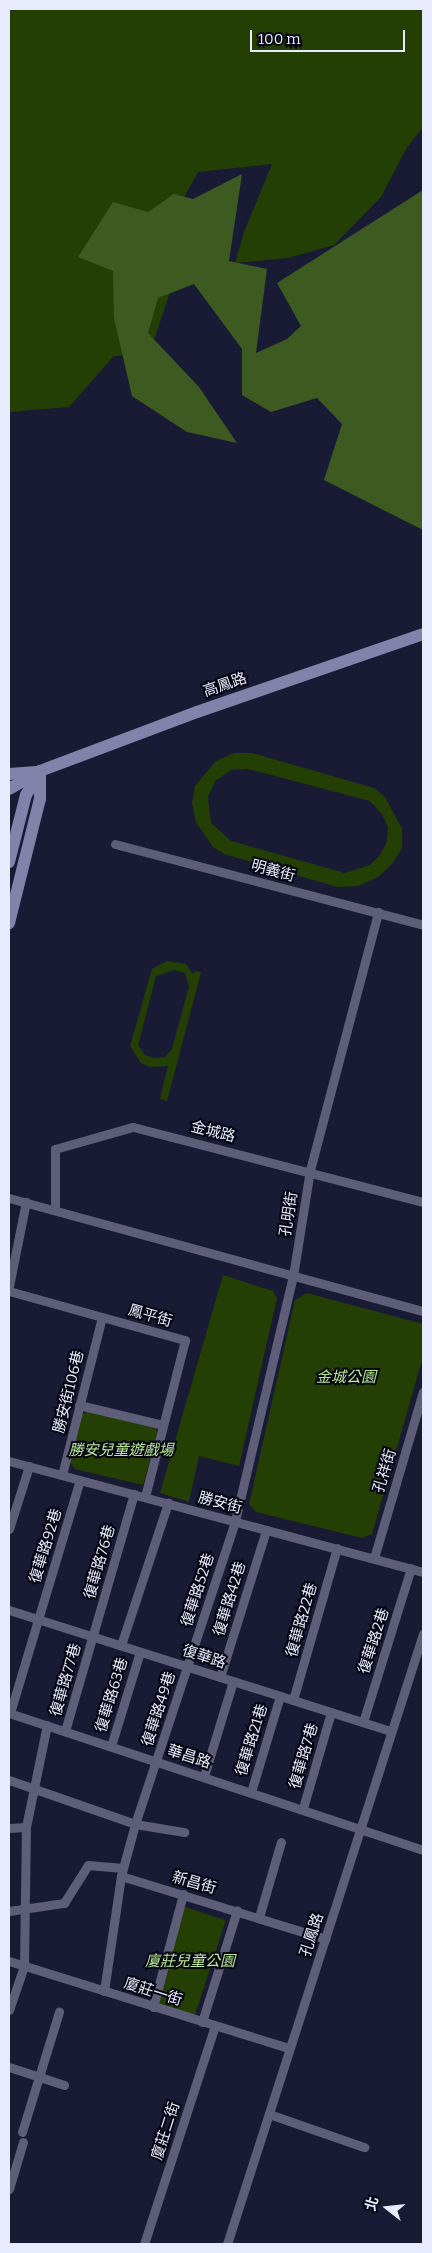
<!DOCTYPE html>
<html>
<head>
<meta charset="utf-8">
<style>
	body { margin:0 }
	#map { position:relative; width:432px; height:2253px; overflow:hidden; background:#191b35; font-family:Bitter,"Noto Sans TC",serif }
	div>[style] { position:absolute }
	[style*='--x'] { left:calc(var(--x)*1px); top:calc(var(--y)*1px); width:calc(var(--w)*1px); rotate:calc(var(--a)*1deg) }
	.green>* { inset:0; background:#243f04; transform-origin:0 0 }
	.forest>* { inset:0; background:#3d5a21 }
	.street>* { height:9px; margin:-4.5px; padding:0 4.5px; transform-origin:4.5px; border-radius:4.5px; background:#5e5e78 }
	.secondary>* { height:12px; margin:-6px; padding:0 6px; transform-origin:6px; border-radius:6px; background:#8282ab }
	span { translate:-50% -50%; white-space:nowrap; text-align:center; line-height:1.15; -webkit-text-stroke:4px #060712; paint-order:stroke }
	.street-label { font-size:15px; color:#e8eafd }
	.park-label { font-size:15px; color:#b9e894; font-style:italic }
	.frame { position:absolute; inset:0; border:10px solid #e8eafd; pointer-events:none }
	.north { position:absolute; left:362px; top:2183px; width:50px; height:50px; -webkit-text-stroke:4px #060712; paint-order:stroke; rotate:286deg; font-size:14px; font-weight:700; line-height:20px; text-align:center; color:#e8eafd }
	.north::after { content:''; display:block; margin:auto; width:18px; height:22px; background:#e8eafd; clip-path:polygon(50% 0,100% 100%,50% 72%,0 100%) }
	.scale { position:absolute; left:250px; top:30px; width:155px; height:22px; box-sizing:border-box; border:2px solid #e8eafd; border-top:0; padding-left:6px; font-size:15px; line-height:18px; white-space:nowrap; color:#e8eafd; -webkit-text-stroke:4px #060712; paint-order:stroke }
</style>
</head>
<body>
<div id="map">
	<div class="green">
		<div style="clip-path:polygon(9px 9px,423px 9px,423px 127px,406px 149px,381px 197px,334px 245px,288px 258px,235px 263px,244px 232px,272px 164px,198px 172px,168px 226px,170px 292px,151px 349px,113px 357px,69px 407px,9px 412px)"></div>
		<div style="clip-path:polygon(evenodd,234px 753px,252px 753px,374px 788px,385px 797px,402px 829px,402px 848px,392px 864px,378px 877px,358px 886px,337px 887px,224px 854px,213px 847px,196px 822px,192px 803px,195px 786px,216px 761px,234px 753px,248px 769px,370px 801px,382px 814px,388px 827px,387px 842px,380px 855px,370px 865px,345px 873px,231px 841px,211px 823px,208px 797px,215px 781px,231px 770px,248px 769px)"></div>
		<div style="clip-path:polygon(evenodd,167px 961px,186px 964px,193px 974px,195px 971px,201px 972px,167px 1101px,160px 1099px,168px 1066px,150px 1067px,141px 1063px,130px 1046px,152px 969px,167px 961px,174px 970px,185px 973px,189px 986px,172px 1049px,165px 1057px,154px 1058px,145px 1055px,138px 1045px,156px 976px,174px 970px)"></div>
		<div style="clip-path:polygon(223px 1275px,273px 1291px,277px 1298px,239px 1466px,199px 1456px,189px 1502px,160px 1493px)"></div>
		<div style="clip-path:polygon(307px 1293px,423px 1324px,423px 1357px,372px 1534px,362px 1538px,256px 1512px,249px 1504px,295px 1300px)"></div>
		<div style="clip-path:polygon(88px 1411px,155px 1428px,158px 1432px,143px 1485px,75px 1469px,70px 1462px,82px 1414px)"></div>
		<div style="left:182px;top:1906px;width:46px;height:102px;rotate:18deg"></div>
	</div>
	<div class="forest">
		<div style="clip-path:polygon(242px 174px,229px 261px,267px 269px,256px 353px,287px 339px,301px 326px,277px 283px,423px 190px,423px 530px,324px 480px,342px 424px,317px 398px,271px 412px,242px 395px,242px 349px,194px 284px,158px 298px,148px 333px,199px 387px,237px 443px,187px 432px,132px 396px,114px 318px,113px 271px,78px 257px,113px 202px,148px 212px,174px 194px,193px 199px)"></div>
	</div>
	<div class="street">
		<div style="--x:115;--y:844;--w:318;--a:14.7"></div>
		<div style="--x:9;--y:1198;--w:429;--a:15.3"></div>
		<div style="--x:55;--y:1210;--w:61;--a:-90"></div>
		<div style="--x:55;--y:1149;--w:81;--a:-15.8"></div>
		<div style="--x:133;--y:1127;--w:300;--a:14.5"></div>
		<div style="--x:9;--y:1286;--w:86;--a:-78.6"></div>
		<div style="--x:9;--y:1291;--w:183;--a:15.6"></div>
		<div style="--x:185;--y:1340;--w:162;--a:104.3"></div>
		<div style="--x:79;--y:1405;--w:86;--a:13.4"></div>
		<div style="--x:9;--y:1461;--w:429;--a:15"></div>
		<div style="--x:62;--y:1475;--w:163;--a:-75.8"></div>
		<div style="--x:9;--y:1529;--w:66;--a:-72.4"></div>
		<div style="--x:374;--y:1558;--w:173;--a:-73.6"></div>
		<div style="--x:9;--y:1610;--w:401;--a:17.6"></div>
		<div style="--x:121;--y:1645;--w:150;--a:-71.7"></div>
		<div style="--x:220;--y:1677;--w:154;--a:-72.6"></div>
		<div style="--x:293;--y:1700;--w:158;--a:-73.9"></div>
		<div style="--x:9;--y:1713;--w:436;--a:18.3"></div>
		<div style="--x:10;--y:1713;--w:243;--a:-73.3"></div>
		<div style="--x:363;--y:1722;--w:161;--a:-72.7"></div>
		<div style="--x:65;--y:1731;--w:247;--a:-73.8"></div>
		<div style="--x:111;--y:1746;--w:98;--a:-72.9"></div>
		<div style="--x:204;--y:1776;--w:99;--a:-73"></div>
		<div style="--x:9;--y:1780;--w:133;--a:19.2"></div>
		<div style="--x:135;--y:1824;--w:50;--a:9.3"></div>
		<div style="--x:251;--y:1792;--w:100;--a:-73.2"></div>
		<div style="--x:303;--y:1808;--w:100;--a:-73.7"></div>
		<div style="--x:9;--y:1828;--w:17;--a:-3"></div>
		<div style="--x:121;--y:1876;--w:214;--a:17.1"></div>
		<div style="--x:9;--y:1911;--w:56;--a:-8.3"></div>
		<div style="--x:64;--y:1903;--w:45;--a:-57.7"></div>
		<div style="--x:88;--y:1865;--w:35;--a:5"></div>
		<div style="--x:259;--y:1917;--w:78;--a:-73.7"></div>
		<div style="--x:9;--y:1961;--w:293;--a:17.3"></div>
		<div style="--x:104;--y:1991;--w:116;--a:-81.6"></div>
		<div style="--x:121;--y:1876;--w:54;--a:-74.9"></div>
		<div style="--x:135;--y:1824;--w:319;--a:-71.7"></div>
		<div style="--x:235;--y:1521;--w:252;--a:-76.7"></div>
		<div style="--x:293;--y:1276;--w:107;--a:-80.9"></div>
		<div style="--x:310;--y:1170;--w:267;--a:-75.2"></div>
		<div style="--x:153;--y:2007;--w:117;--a:-75.1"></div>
		<div style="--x:9;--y:2010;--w:46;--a:-71.2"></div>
		<div style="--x:24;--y:1966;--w:139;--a:-89.2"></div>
		<div style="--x:26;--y:1827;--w:104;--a:-78.4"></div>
		<div style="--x:202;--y:2022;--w:117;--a:-72.6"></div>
		<div style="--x:9;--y:2067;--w:58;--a:18.1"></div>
		<div style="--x:269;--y:2114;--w:101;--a:19.2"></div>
		<div style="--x:22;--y:2132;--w:126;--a:-72.9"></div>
		<div style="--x:9;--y:2189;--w:49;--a:-73.4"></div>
		<div style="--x:144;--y:2244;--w:229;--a:-72"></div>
		<div style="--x:227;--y:2244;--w:641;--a:-72.19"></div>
	</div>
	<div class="secondary">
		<div style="--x:9;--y:774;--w:28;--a:-4"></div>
		<div style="--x:9;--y:789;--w:36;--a:-30"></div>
		<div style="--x:40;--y:771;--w:168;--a:-20.6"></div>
		<div style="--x:197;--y:712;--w:239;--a:-19"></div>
		<div style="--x:9;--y:862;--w:69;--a:-75.8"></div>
		<div style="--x:26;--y:795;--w:24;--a:-60"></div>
		<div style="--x:9;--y:923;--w:128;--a:-76"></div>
		<div style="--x:40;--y:799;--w:28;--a:-90"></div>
	</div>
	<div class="street-label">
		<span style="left:225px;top:685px;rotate:-19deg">高鳳路</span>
		<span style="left:273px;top:871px;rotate:15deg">明義街</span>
		<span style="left:213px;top:1132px;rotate:14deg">金城路</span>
		<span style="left:289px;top:1214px;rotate:-81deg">孔明街</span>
		<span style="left:150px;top:1316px;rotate:16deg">鳳平街</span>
		<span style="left:69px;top:1392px;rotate:-76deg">勝安街106巷</span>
		<span style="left:385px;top:1471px;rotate:-73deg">孔祥街</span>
		<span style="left:220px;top:1503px;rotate:15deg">勝安街</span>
		<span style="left:46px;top:1546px;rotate:-73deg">復華路92巷</span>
		<span style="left:100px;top:1562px;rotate:-74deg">復華路76巷</span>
		<span style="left:198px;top:1590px;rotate:-72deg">復華路52巷</span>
		<span style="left:230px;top:1599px;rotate:-73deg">復華路42巷</span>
		<span style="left:302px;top:1620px;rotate:-74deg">復華路22巷</span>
		<span style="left:374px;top:1641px;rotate:-72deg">復華路2巷</span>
		<span style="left:204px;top:1657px;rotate:18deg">復華路</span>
		<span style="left:66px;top:1680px;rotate:-74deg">復華路77巷</span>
		<span style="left:112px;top:1695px;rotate:-73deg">復華路63巷</span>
		<span style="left:159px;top:1709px;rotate:-72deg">復華路49巷</span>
		<span style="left:252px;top:1740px;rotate:-73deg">復華路21巷</span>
		<span style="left:304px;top:1756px;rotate:-74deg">復華路7巷</span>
		<span style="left:189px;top:1757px;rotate:18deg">華昌路</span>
		<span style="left:194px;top:1883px;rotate:16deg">新昌街</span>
		<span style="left:312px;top:1935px;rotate:-72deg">孔鳳路</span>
		<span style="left:153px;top:1992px;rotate:18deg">廈莊一街</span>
		<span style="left:166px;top:2131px;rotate:-72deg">廈莊二街</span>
	</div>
	<div class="park-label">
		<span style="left:346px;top:1378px">金城公園</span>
		<span style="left:121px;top:1451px">勝安兒童遊戲場</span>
		<span style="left:190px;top:1962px">廈莊兒童公園</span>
	</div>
	<div class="frame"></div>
	<div class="north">北</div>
	<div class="scale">100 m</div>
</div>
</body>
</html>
